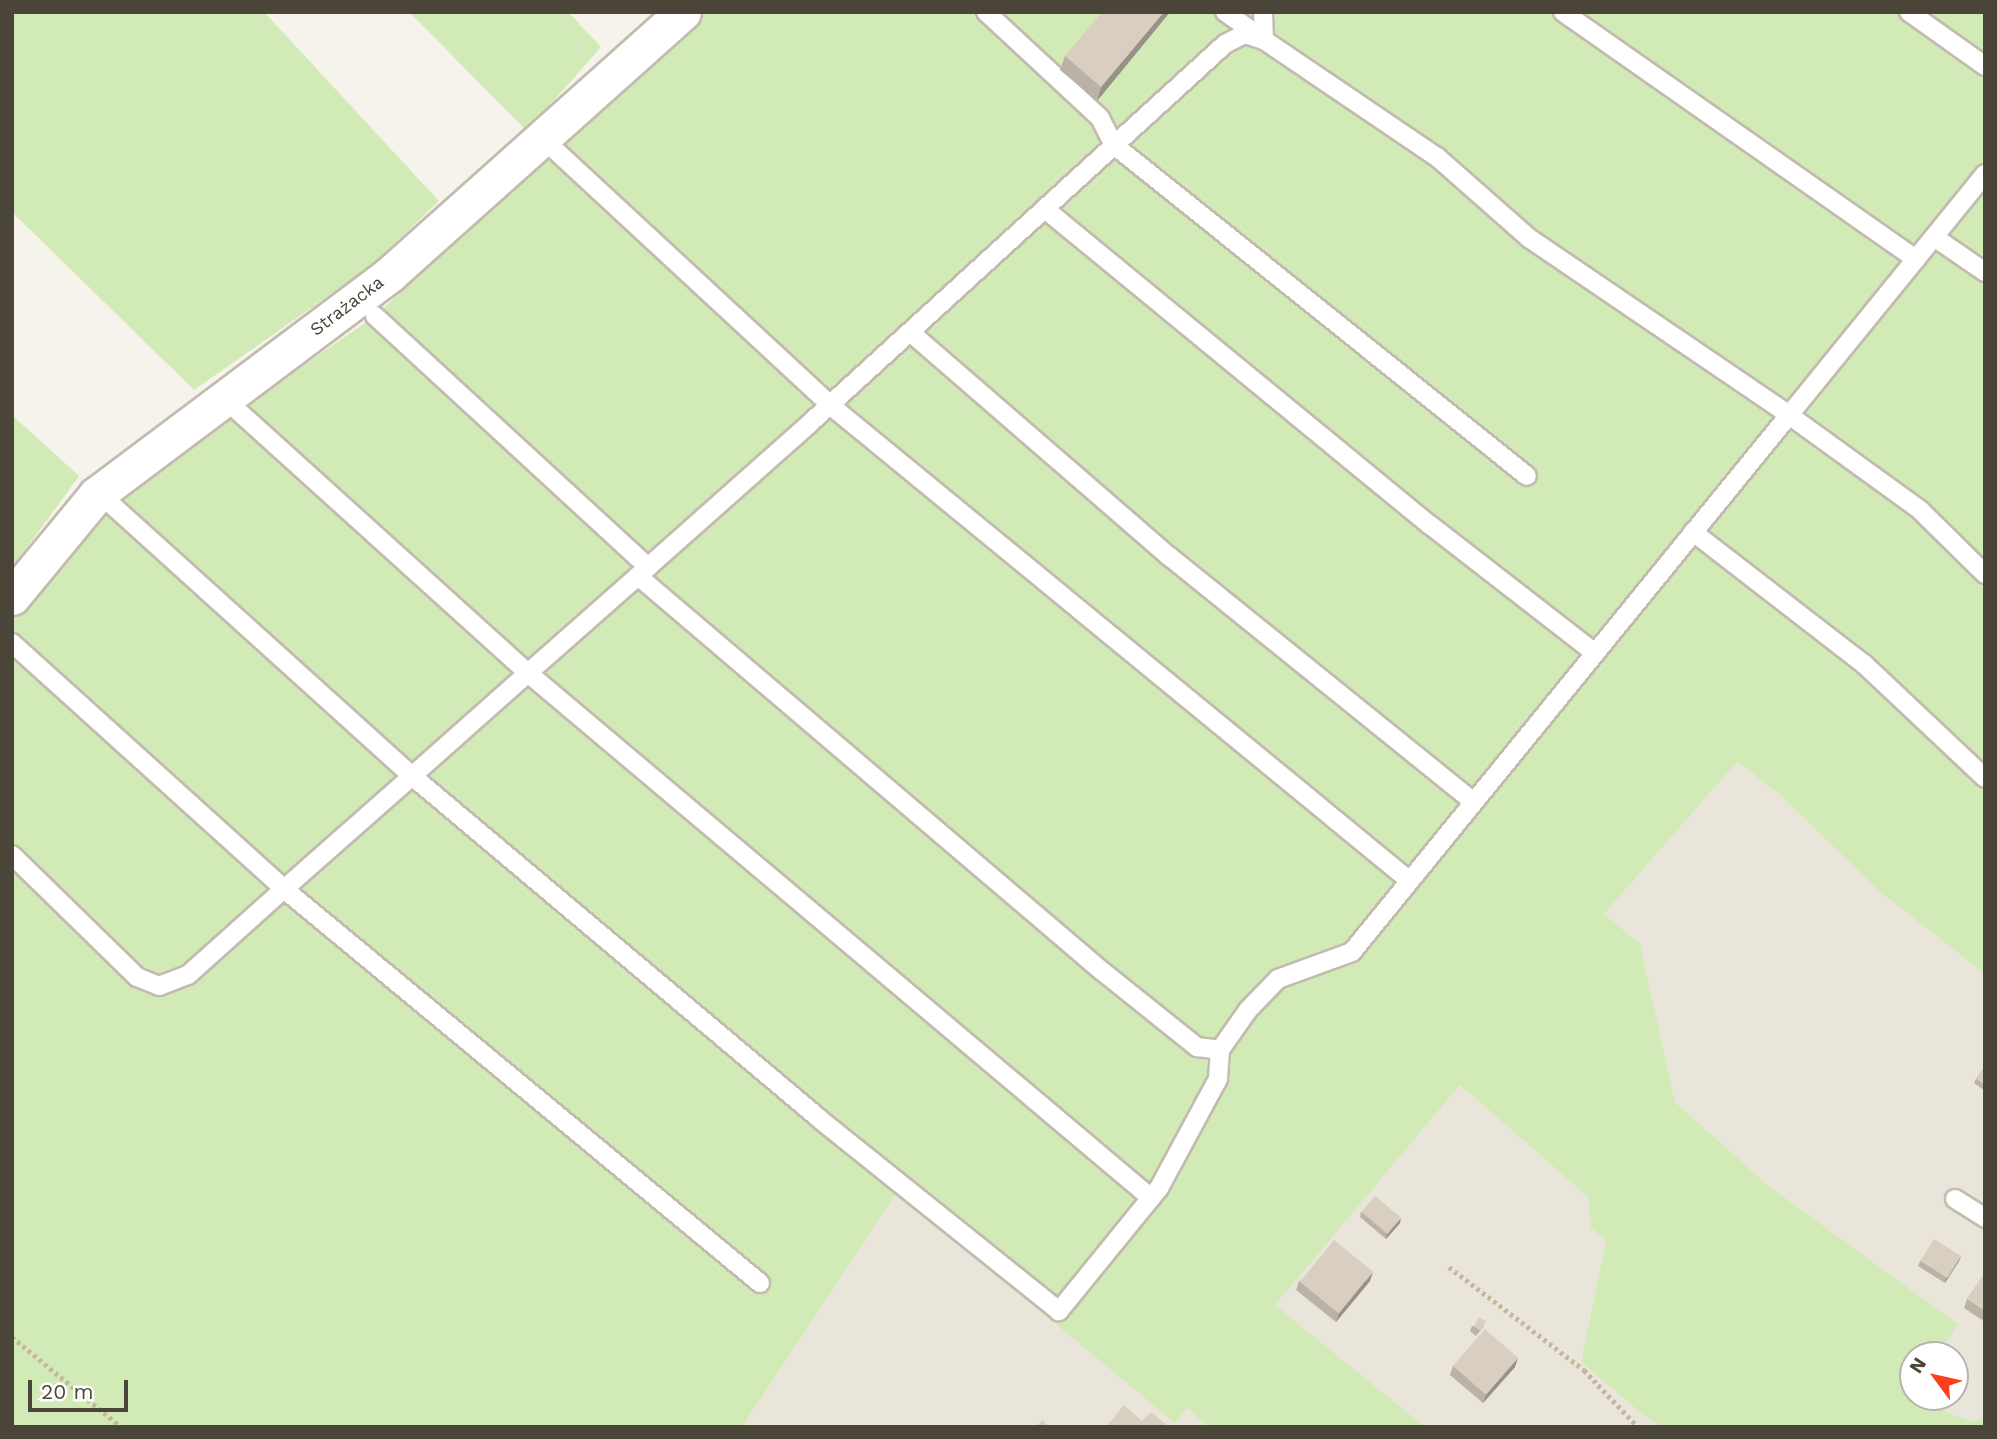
<!DOCTYPE html>
<html>
<head>
<meta charset="utf-8">
<style>
	body { margin:0 }
	#map { position:relative; width:1997px; height:1439px; overflow:hidden; background:#f6f3ec; font-family:"Work Sans",sans-serif }
	div>[style] { position:absolute }
	[style*='--x'] { left:calc(var(--x)*1px); top:calc(var(--y)*1px); width:calc(var(--w)*1px); rotate:calc(var(--a)*1deg) }
	.residential>* { inset:0; background:#eae5da }
	.green>* { inset:0; background:#d2eab5 }
	.path>* { height:4.5px; margin-top:-2.25px; transform-origin:0; background:repeating-linear-gradient(90deg,#c4b79f 0 3.5px,transparent 0 7px) }
	.roads { filter:drop-shadow(2px 0 #c2bbae) drop-shadow(-2px 0 #c2bbae) drop-shadow(0 2px #c2bbae) drop-shadow(0 -2px #c2bbae) }
	.service>* { height:18px; margin:-9px; padding:0 9px; transform-origin:9px; border-radius:9px; background:#fff }
	.minor>* { height:35px; margin:-17.5px; padding:0 17.5px; transform-origin:17.5px; border-radius:17.5px; background:#fff }
	.wall>* { inset:0; background:#bab2a6 }
	.shaded-wall>* { inset:0; background:#979187 }
	.building>* { inset:0; background:#d8cfc1; transform-origin:0 0 }
	span { translate:-50% -50%; white-space:nowrap; text-align:center; line-height:1.15; -webkit-text-stroke:5px #fff; paint-order:stroke }
	.street-label { font-size:18px; color:#4b4439 }
	.frame { position:absolute; inset:0; border:14px solid #4b4439; pointer-events:none }
	.north { position:absolute; left:1899px; top:1341px; width:70px; height:70px; box-sizing:border-box; background:#fff; border:2px solid #b7b4b0; border-radius:50%; rotate:303deg; font-size:19px; font-weight:700; line-height:28px; text-align:center; color:#4b4439 }
	.north::after { content:''; display:block; margin:auto; width:24px; height:32px; background:#fc3f1d; clip-path:polygon(50% 0,100% 100%,50% 72%,0 100%) }
	.scale { position:absolute; left:28px; top:1380px; width:100px; height:32px; box-sizing:border-box; border:4px solid #4b4439; border-top:0; padding-left:9px; font-size:21px; line-height:24px; white-space:nowrap; color:#4b4439; -webkit-text-stroke:5px #fff; paint-order:stroke }
</style>
</head>
<body>
<div id="map">
	<div class="residential">
		<div style="clip-path:polygon(1737px 762px,1780px 795px,1880px 892px,1985px 974px,1985px 1427px,1892px 1427px,1913px 1397px,1955px 1397px,1955px 1355px,1934px 1355px,1958px 1324px,1770px 1187px,1675px 1102px,1640px 945px,1604px 914px)"></div>
		<div style="clip-path:polygon(1460px 1085px,1588px 1197px,1591px 1227px,1606px 1240px,1581px 1362px,1661px 1427px,742px 1427px,897px 1192px,1175px 1422px)"></div>
	</div>
	<div class="green">
		<div style="clip-path:polygon(12px 12px,264px 12px,439px 201px,371px 266px,194px 390px,12px 212px)"></div>
		<div style="clip-path:polygon(409px 12px,568px 12px,601px 47px,527px 131px)"></div>
		<div style="clip-path:polygon(704px 12px,1985px 12px,1985px 974px,1880px 892px,1780px 795px,1737px 762px,1604px 914px,1640px 944px,1675px 1102px,1770px 1187px,1958px 1324px,1937px 1355px,1913px 1355px,1913px 1397px,1936px 1397px,1945px 1412px,1973px 1422px,1985px 1417px,1985px 1427px,1661px 1427px,1646px 1417px,1581px 1362px,1606px 1240px,1591px 1228px,1588px 1197px,1460px 1085px,1275px 1305px,1425px 1427px,1209px 1427px,1187px 1408px,1175px 1423px,897px 1192px,742px 1427px,12px 1427px,12px 617px,108px 501px,375px 316px)"></div>
		<div style="clip-path:polygon(12px 415px,79px 476px,12px 568px)"></div>
	</div>
	<div class="path">
		<div style="--x:1449;--y:1267;--w:170;--a:37.3"></div>
		<div style="--x:1584;--y:1370;--w:79;--a:46.5"></div>
		<div style="--x:12;--y:1337;--w:141;--a:39.5"></div>
	</div>
	<div class="roads">
		<div class="service">
			<div style="--x:986;--y:12;--w:156;--a:42.9"></div>
			<div style="--x:1100;--y:118;--w:30;--a:63"></div>
			<div style="--x:1114;--y:145;--w:529;--a:38.71"></div>
			<div style="--x:1225;--y:12;--w:42;--a:35.2"></div>
			<div style="--x:1263;--y:12;--w:28;--a:88"></div>
			<div style="--x:1563;--y:12;--w:431;--a:35"></div>
			<div style="--x:1909;--y:12;--w:93;--a:35.4"></div>
			<div style="--x:555;--y:150;--w:375;--a:42.8"></div>
			<div style="--x:830;--y:405;--w:750;--a:39.38"></div>
			<div style="--x:1985;--y:174;--w:311;--a:129.1"></div>
			<div style="--x:1789;--y:415;--w:162;--a:35.9"></div>
			<div style="--x:1920;--y:510;--w:91;--a:44.6"></div>
			<div style="--x:1045;--y:209;--w:498;--a:39.4"></div>
			<div style="--x:1430;--y:525;--w:209;--a:37.8"></div>
			<div style="--x:1934;--y:237;--w:62;--a:34.5"></div>
			<div style="--x:375;--y:316;--w:371;--a:42.6"></div>
			<div style="--x:910;--y:332;--w:344;--a:40.9"></div>
			<div style="--x:1170;--y:557;--w:390;--a:38.9"></div>
			<div style="--x:238;--y:411;--w:391;--a:42.1"></div>
			<div style="--x:528;--y:673;--w:815;--a:40.12"></div>
			<div style="--x:1693;--y:532;--w:216;--a:37.7"></div>
			<div style="--x:1864;--y:664;--w:166;--a:43.3"></div>
			<div style="--x:638;--y:576;--w:609;--a:40.41"></div>
			<div style="--x:1102;--y:971;--w:122;--a:38.7"></div>
			<div style="--x:1197;--y:1047;--w:23;--a:7"></div>
			<div style="--x:12;--y:643;--w:367;--a:42.1"></div>
			<div style="--x:284;--y:889;--w:618;--a:39.62"></div>
			<div style="--x:12;--y:855;--w:175;--a:44.3"></div>
			<div style="--x:137;--y:977;--w:24;--a:22"></div>
			<div style="--x:159;--y:986;--w:31;--a:-21"></div>
			<div style="--x:188;--y:975;--w:129;--a:-41.9"></div>
			<div style="--x:284;--y:889;--w:171;--a:-41.4"></div>
			<div style="--x:412;--y:776;--w:155;--a:-41.6"></div>
			<div style="--x:528;--y:673;--w:147;--a:-41.4"></div>
			<div style="--x:638;--y:576;--w:13;--a:-42"></div>
			<div style="--x:648;--y:567;--w:217;--a:-41.6"></div>
			<div style="--x:810;--y:423;--w:562;--a:-42.4"></div>
			<div style="--x:1225;--y:44;--w:22;--a:-27"></div>
			<div style="--x:1245;--y:34;--w:20;--a:18"></div>
			<div style="--x:1264;--y:40;--w:209;--a:34.1"></div>
			<div style="--x:1437;--y:157;--w:123;--a:41.4"></div>
			<div style="--x:1529;--y:238;--w:315;--a:34.2"></div>
			<div style="--x:1789;--y:415;--w:692;--a:129.14"></div>
			<div style="--x:1352;--y:952;--w:79;--a:160"></div>
			<div style="--x:1278;--y:979;--w:43;--a:134.1"></div>
			<div style="--x:1248;--y:1010;--w:49;--a:125"></div>
			<div style="--x:1220;--y:1050;--w:29;--a:94"></div>
			<div style="--x:1218;--y:1079;--w:124;--a:118.4"></div>
			<div style="--x:1159;--y:1188;--w:159;--a:129.1"></div>
			<div style="--x:1059;--y:1311;--w:305;--a:-141.3"></div>
			<div style="--x:821;--y:1120;--w:534;--a:-139.93"></div>
			<div style="--x:412;--y:776;--w:410;--a:-137.9"></div>
			<div style="--x:1955;--y:1199;--w:36;--a:32"></div>
		</div>
		<div class="minor">
			<div style="--x:12;--y:597;--w:132;--a:-50.5"></div>
			<div style="--x:96;--y:495;--w:368;--a:-36.9"></div>
			<div style="--x:390;--y:274;--w:393;--a:-41.8"></div>
		</div>
	</div>
	<div class="wall">
		<div style="clip-path:polygon(1170px 12px,1097px 101px,1060px 70px,1065px 56px)"></div>
		<div style="clip-path:polygon(1985px 1066px,1985px 1091px,1974px 1083px,1976px 1079px)"></div>
		<div style="clip-path:polygon(1361px 1212px,1400px 1223px,1386px 1239px,1360px 1217px)"></div>
		<div style="clip-path:polygon(1961px 1256px,1959px 1261px,1945px 1283px,1918px 1266px,1920px 1261px)"></div>
		<div style="clip-path:polygon(1985px 1273px,1985px 1322px,1964px 1308px,1967px 1299px)"></div>
		<div style="clip-path:polygon(1299px 1281px,1370px 1281px,1336px 1322px,1296px 1290px)"></div>
		<div style="clip-path:polygon(1472px 1326px,1484px 1326px,1476px 1336px,1470px 1331px)"></div>
		<div style="clip-path:polygon(1453px 1366px,1515px 1367px,1483px 1403px,1450px 1375px)"></div>
	</div>
	<div class="shaded-wall">
		<div style="clip-path:polygon(1164px 12px,1170px 12px,1097px 101px,1101px 87px)"></div>
		<div style="clip-path:polygon(1401px 1218px,1400px 1223px,1386px 1239px,1387px 1234px)"></div>
		<div style="clip-path:polygon(1961px 1256px,1959px 1261px,1945px 1283px,1946px 1279px)"></div>
		<div style="clip-path:polygon(1373px 1272px,1370px 1281px,1336px 1322px,1339px 1313px)"></div>
		<div style="clip-path:polygon(1518px 1358px,1515px 1367px,1483px 1403px,1486px 1394px)"></div>
	</div>
	<div class="building">
		<div style="clip-path:polygon(1102px 12px,1164px 12px,1101px 87px,1065px 56px)"></div>
		<div style="clip-path:polygon(1985px 1066px,1985px 1085px,1976px 1079px)"></div>
		<div style="left:1375px;top:1196px;width:34px;height:21px;rotate:40deg"></div>
		<div style="left:1934px;top:1239px;width:32px;height:26px;rotate:32deg"></div>
		<div style="left:1334px;top:1240px;width:50px;height:54px;rotate:39deg"></div>
		<div style="clip-path:polygon(1985px 1273px,1985px 1311px,1967px 1299px)"></div>
		<div style="left:1479px;top:1317px;width:8px;height:11px;rotate:30deg"></div>
		<div style="left:1485px;top:1329px;width:44px;height:49px;rotate:41deg"></div>
		<div style="clip-path:polygon(1124px 1405px,1142px 1421px,1151px 1412px,1169px 1427px,1106px 1427px)"></div>
		<div style="clip-path:polygon(1042px 1420px,1049px 1427px,1036px 1427px)"></div>
	</div>
	<div class="street-label">
		<span style="left:347px;top:306px;rotate:-37deg">Strażacka</span>
	</div>
	<div class="frame"></div>
	<div class="north">N</div>
	<div class="scale">20 m</div>
</div>
</body>
</html>
